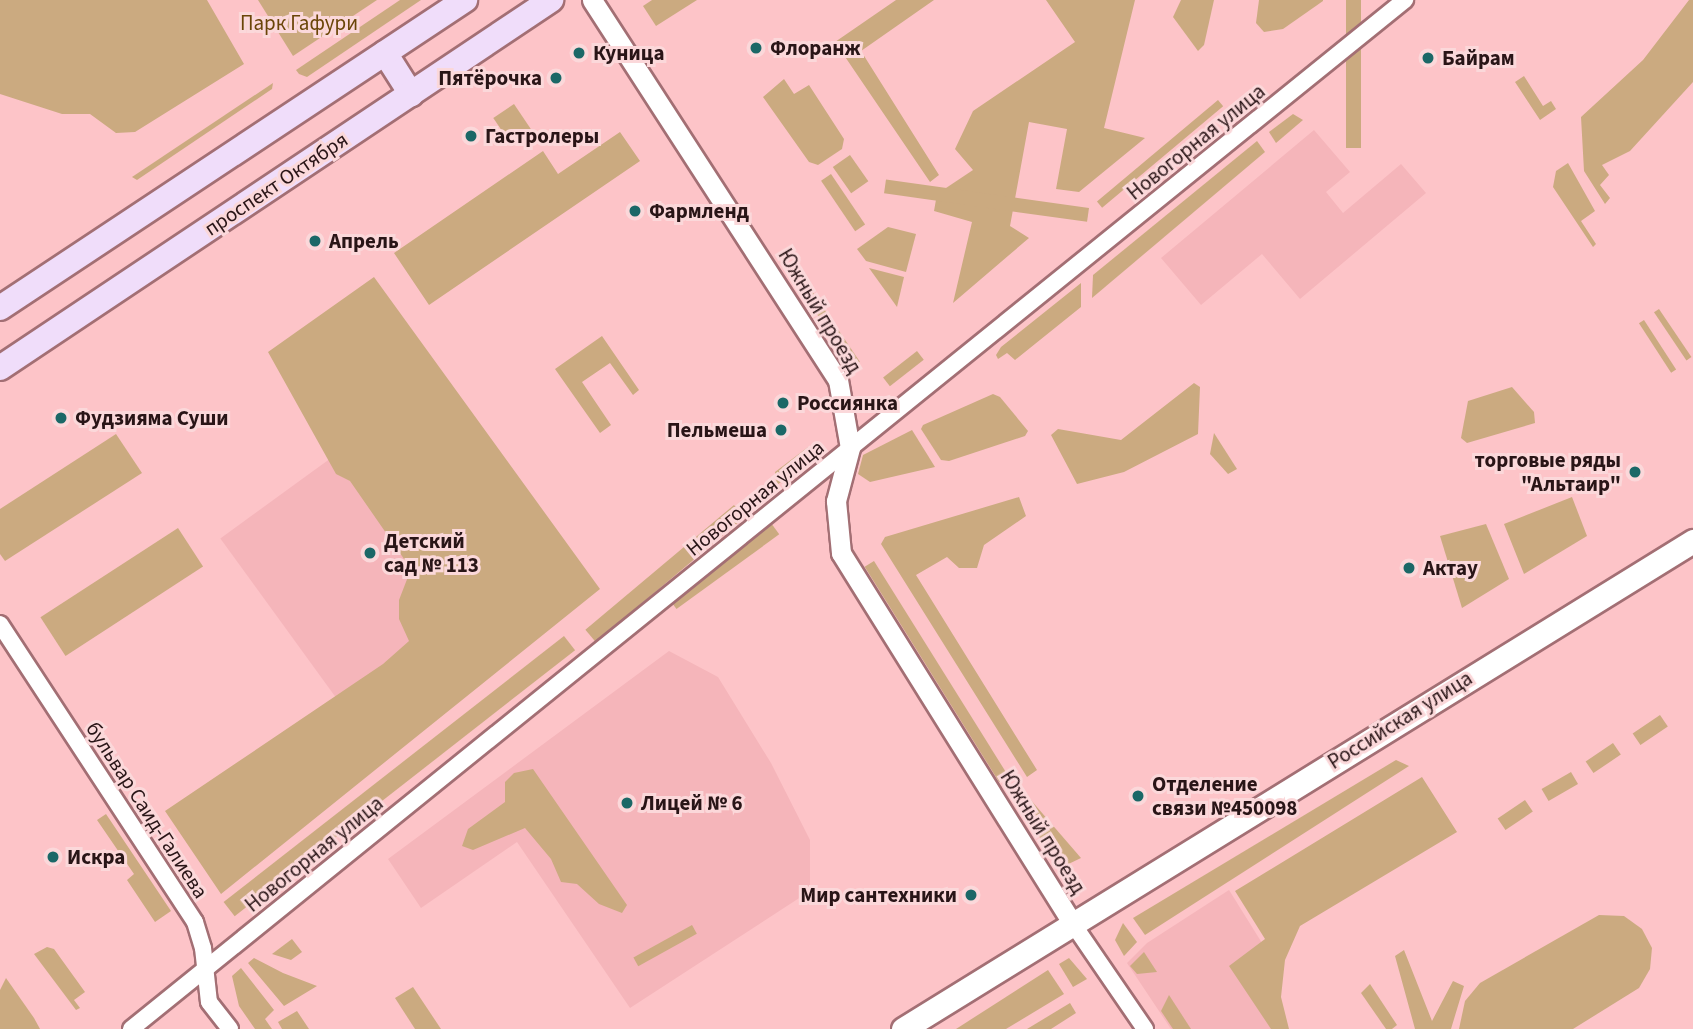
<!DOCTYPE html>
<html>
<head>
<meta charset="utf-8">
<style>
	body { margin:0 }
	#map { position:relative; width:1693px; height:1029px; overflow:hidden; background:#fdc4c8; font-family:"Source Sans 3",sans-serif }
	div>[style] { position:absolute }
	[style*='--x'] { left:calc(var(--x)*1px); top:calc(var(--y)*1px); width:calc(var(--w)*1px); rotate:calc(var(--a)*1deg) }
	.built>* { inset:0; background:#f5b5ba; transform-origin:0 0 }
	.green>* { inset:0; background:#cbaa80; transform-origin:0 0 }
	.roads { filter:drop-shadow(2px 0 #a36f74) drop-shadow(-2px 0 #a36f74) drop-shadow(0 2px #a36f74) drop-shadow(0 -2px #a36f74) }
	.minor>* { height:16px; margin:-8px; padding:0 8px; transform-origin:8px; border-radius:8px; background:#fff }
	.tertiary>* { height:19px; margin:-9.5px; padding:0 9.5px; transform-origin:9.5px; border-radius:9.5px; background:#fff }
	.secondary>* { height:23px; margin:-11.5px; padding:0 11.5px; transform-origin:11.5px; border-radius:11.5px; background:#fff }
	.primary>* { height:24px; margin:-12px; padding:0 12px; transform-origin:12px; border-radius:12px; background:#f0ddfa }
	.dots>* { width:19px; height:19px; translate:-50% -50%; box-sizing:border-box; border:4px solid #fbd8da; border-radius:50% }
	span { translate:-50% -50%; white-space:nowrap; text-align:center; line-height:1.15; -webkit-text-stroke:6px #fbd8da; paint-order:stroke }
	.park-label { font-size:21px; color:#6a4508 }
	.poi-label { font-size:21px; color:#291517; font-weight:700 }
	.left { translate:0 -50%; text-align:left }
	.right { translate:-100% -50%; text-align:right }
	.street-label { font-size:21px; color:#291517 }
</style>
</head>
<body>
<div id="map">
	<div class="built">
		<div style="clip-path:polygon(1314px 130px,1350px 172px,1326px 192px,1343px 213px,1401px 164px,1426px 193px,1300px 299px,1262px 254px,1201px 305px,1161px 258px)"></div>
		<div style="left:404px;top:405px;width:203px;height:227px;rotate:54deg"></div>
		<div style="clip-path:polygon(669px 651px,718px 677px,771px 763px,810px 840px,810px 891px,630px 1008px,517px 842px,421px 908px,388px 859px)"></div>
		<div style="clip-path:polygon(1229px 890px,1262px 943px,1277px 1029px,1171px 1029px,1127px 963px,1147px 943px)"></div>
	</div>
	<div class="green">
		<div style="clip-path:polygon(0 0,207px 0,244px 64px,135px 132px,116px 133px,90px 114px,62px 114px,0 94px)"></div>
		<div style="clip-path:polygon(258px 0,377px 0,293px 56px)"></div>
		<div style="clip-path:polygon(400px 0,421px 0,307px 77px,299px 74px,296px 70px)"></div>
		<div style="clip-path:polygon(652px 0,697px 0,656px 26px,643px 6px)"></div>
		<div style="clip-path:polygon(896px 0,934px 0,861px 51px,939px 175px,930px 182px,835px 42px)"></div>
		<div style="clip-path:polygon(1046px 0,1135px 0,1104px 128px,1145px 138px,1079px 192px,1056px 189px,1067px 129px,1029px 122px,1010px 226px,1029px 238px,953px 303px,972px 222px,934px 211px,937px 194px,973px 170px,955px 149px,973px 111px,1075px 42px)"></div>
		<div style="clip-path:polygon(1181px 0,1214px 0,1204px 45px,1198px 51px,1173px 17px)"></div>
		<div style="clip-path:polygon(1259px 0,1323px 0,1323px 1px,1283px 29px,1264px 32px,1256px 23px)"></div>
		<div style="left:1346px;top:0;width:15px;height:148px"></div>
		<div style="clip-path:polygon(1689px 0,1693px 0,1693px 82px,1630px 151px,1602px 165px,1609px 175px,1600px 185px,1610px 198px,1605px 204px,1584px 171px,1581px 117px,1643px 60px)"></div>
		<div style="clip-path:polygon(1524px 76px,1543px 106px,1551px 101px,1556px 109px,1540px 120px,1515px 82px)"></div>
		<div style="clip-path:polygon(784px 79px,794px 94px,809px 85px,844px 139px,842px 149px,818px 165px,809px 162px,763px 97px)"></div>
		<div style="clip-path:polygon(273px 83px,272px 89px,137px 180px,132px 177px)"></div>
		<div style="left:1218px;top:100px;width:8px;height:158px;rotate:50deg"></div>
		<div style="left:514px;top:104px;width:34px;height:25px;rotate:56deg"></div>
		<div style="clip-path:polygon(1293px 114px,1303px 120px,1276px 143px,1269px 132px)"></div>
		<div style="clip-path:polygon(620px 132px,640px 161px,429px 305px,394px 253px,543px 151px,558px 174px)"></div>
		<div style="clip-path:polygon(1257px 141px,1265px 152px,1092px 298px,1093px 275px)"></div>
		<div style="left:850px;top:155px;width:32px;height:21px;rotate:55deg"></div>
		<div style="clip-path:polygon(1568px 163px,1595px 211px,1581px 221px,1596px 244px,1593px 247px,1553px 187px,1556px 171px)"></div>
		<div style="left:831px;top:174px;width:61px;height:12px;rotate:56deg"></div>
		<div style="left:1089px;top:208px;width:14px;height:205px;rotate:98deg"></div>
		<div style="clip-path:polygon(888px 227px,916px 234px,906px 272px,866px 261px,857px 249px)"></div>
		<div style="clip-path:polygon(869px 268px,904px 277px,897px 307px)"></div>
		<div style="left:800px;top:273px;width:107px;height:9px;rotate:56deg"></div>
		<div style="clip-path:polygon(374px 277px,600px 589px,221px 894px,165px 811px,383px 664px,409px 641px,399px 619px,399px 600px,411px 569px,350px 481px,336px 474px,268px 352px)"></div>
		<div style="clip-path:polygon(1081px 283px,1081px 307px,1015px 360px,1007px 353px,998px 359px,996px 355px,1001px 347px)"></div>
		<div style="left:1659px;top:309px;width:58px;height:6px;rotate:56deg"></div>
		<div style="left:1644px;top:320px;width:59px;height:6px;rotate:57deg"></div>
		<div style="clip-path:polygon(602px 336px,639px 390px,633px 395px,610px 363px,582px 382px,611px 425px,600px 433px,555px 369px)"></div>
		<div style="left:917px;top:351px;width:11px;height:43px;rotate:52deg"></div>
		<div style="clip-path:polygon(1194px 383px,1200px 387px,1198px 434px,1124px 472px,1077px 484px,1051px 435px,1058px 429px,1121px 440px)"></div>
		<div style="clip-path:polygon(1512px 387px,1534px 412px,1535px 423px,1467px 443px,1461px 438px,1468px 401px)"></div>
		<div style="clip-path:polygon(993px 394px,1000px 397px,1028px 431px,1025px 436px,949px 461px,941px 460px,921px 429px,923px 425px)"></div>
		<div style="clip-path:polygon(912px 430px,935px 467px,870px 482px,858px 474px,863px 455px)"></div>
		<div style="clip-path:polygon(1214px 433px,1237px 469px,1228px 474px,1210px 454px)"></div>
		<div style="clip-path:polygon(116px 434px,142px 473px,5px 561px,0 554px,0 509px)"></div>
		<div style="clip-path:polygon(808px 447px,815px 457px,777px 485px,775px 472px)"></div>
		<div style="clip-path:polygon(1019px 497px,1026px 516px,984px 545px,977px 568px,959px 568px,947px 557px,916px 575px,1037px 770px,1027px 777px,881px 544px,885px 537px)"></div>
		<div style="clip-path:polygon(1572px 497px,1587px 536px,1524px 574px,1504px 524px)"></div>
		<div style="left:734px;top:505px;width:16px;height:194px;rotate:50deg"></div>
		<div style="left:771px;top:523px;width:14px;height:127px;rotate:54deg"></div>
		<div style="clip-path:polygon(1486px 524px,1509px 579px,1462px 608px,1440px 536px)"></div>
		<div style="left:178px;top:528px;width:46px;height:164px;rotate:57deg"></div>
		<div style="left:874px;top:561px;width:254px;height:11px;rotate:58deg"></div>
		<div style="left:564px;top:636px;width:18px;height:432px;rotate:52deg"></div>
		<div style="left:1660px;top:715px;width:14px;height:33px;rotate:56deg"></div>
		<div style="left:1613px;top:743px;width:14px;height:33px;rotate:56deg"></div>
		<div style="clip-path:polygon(1396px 760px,1409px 766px,1145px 935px,1133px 918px)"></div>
		<div style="clip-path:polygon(533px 769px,627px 905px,622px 913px,599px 904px,577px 884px,561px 882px,551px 859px,525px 828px,473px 850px,462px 846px,468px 829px,505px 802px,505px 782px,514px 773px)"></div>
		<div style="left:1571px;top:772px;width:14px;height:34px;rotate:60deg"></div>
		<div style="clip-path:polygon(1422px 777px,1457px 832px,1300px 926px,1285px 960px,1281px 997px,1289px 1029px,1271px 1029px,1229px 966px,1265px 939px,1235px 891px)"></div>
		<div style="clip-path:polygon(1030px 799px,1081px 858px,1060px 868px,1019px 806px)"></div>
		<div style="left:1525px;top:800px;width:14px;height:33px;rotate:56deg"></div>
		<div style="clip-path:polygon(106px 814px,171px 911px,155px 922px,127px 880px,134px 874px,97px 820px)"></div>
		<div style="clip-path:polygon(1599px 915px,1624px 916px,1642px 929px,1652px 948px,1650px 969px,1639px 988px,1573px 1029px,1459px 1029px,1465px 1001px,1480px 983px)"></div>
		<div style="clip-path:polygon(1123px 923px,1137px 942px,1124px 956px,1115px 940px)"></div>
		<div style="left:692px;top:925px;width:10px;height:67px;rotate:61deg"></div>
		<div style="clip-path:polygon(292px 939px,302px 952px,291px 960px,272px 954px)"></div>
		<div style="clip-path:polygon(47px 947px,54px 949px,85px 992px,74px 1000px,80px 1008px,76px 1010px,34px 954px)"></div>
		<div style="clip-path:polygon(1404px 950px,1432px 1021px,1453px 981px,1464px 986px,1451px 1029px,1415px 1029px,1395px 956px)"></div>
		<div style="clip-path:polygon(1144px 952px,1157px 972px,1137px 974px,1130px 966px)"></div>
		<div style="clip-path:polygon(254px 958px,283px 973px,317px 986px,284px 1006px,248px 963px)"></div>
		<div style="clip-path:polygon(1069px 958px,1087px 979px,1073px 987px,1059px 964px)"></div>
		<div style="clip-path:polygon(241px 968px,274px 1010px,265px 1019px,272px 1029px,255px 1029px,239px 1006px,232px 976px)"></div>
		<div style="clip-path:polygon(1048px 970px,1064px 994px,1006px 1029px,956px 1029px)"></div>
		<div style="clip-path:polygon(6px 978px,34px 1018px,40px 1029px,0 1029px,0 990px)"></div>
		<div style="clip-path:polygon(1370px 984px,1397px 1025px,1392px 1029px,1386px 1029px,1361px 993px)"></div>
		<div style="clip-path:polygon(413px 987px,441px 1029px,415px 1029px,395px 998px)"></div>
		<div style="clip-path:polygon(1169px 995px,1191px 1029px,1173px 1029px,1161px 1011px)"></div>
		<div style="clip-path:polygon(1070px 1003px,1076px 1013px,1051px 1029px,1027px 1029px)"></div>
		<div style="clip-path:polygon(297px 1011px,309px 1029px,282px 1029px,278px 1022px)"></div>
	</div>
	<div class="roads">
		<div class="minor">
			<div style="--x:0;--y:624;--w:356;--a:56.8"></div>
			<div style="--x:195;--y:922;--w:27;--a:73"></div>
			<div style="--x:203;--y:948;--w:54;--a:83.7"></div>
			<div style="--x:209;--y:1002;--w:34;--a:52"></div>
			<div style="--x:1071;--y:921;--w:131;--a:55.6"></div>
			<div style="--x:131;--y:1029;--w:1638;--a:-38.93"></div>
		</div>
		<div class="tertiary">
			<div style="--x:592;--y:0;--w:453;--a:57.1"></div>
			<div style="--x:838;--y:380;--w:69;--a:80"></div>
			<div style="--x:850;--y:448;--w:55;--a:104.8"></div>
			<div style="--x:836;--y:501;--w:52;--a:84.5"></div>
			<div style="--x:841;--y:553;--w:434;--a:58"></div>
		</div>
		<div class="secondary">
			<div style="--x:903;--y:1029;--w:929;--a:-31.7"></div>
		</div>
		<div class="primary">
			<div style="--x:385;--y:53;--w:49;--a:57.6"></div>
			<div style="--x:0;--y:308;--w:558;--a:-33.52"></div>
			<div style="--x:0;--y:368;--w:663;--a:-33.74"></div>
		</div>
	</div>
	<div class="dots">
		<div style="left:756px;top:48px;background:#1b6867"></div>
		<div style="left:579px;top:53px;background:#1b6867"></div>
		<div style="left:1428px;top:58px;background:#1b6867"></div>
		<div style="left:556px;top:78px;background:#1b6867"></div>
		<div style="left:471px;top:136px;background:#1b6867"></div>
		<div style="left:635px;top:211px;background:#1b6867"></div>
		<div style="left:315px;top:241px;background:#1b6867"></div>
		<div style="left:783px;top:403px;background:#1b6867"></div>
		<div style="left:61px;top:418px;background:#1b6867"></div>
		<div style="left:781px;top:430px;background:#1b6867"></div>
		<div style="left:1635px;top:472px;background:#1b6867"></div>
		<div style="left:370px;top:553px;background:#1b6867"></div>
		<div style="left:1409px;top:568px;background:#1b6867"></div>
		<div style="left:1138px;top:796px;background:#1b6867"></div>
		<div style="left:627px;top:803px;background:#1b6867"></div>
		<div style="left:53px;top:857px;background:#1b6867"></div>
		<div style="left:971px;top:895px;background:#1b6867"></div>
	</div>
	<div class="park-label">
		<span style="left:299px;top:23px">Парк Гафури</span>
	</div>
	<div class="poi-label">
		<span class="left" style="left:770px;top:48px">Флоранж</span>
		<span class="left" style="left:593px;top:53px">Куница</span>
		<span class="left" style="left:1442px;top:58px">Байрам</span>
		<span class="right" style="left:542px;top:78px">Пятёрочка</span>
		<span class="left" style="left:485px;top:136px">Гастролеры</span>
		<span class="left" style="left:649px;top:211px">Фармленд</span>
		<span class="left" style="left:329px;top:241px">Апрель</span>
		<span class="left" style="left:797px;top:403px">Россиянка</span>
		<span class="left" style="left:75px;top:418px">Фудзияма Суши</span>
		<span class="right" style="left:767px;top:430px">Пельмеша</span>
		<span class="right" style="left:1621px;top:472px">торговые ряды<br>"Альтаир"</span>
		<span class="left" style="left:384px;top:553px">Детский<br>сад № 113</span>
		<span class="left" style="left:1423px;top:568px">Актау</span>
		<span class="left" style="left:1152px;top:796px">Отделение<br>связи №450098</span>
		<span class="left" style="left:641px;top:803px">Лицей № 6</span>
		<span class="left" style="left:67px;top:857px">Искра</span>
		<span class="right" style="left:957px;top:895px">Мир сантехники</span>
	</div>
	<div class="street-label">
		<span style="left:1196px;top:142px;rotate:-39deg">Новогорная улица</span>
		<span style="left:276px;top:184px;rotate:-34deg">проспект Октября</span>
		<span style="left:820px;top:311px;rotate:59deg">Южный проезд</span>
		<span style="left:755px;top:498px;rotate:-39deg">Новогорная улица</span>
		<span style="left:1400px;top:720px;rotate:-32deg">Российская улица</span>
		<span style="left:147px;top:810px;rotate:57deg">бульвар Саид-Галиева</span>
		<span style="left:1043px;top:832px;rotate:58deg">Южный проезд</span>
		<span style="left:314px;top:854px;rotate:-39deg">Новогорная улица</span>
	</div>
</div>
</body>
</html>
